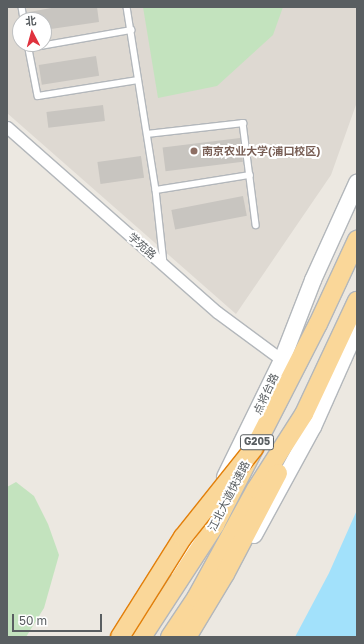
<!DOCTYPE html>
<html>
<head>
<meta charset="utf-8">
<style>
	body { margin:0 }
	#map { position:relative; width:364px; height:644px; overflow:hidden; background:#ece8e1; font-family:"Golos Text","Noto Sans SC",sans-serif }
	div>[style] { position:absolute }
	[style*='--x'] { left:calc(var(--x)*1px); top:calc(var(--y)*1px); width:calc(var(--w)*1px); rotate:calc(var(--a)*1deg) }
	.education>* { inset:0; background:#ded9d2 }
	.green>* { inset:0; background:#c3e3be }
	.water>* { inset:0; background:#a2e1fb }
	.building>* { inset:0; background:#c8c5c0; transform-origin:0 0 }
	.roads { filter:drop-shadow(1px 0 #b3b7bb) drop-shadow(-1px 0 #b3b7bb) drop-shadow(0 1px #b3b7bb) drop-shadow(0 -1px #b3b7bb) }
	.service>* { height:5.5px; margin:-2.75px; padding:0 2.75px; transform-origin:2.75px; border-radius:2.75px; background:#fff }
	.minor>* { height:11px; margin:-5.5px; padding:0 5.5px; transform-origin:5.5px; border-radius:5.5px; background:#fff }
	.secondary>* { height:16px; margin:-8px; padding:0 8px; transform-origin:8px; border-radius:8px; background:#fff }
	.trunk>* { height:18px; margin:-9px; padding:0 9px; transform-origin:9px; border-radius:9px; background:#fad799 }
	.bridges { filter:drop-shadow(1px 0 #e27f0a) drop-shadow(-1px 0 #e27f0a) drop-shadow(0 1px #e27f0a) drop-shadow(0 -1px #e27f0a) }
	.trunk-bridge>* { height:18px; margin:-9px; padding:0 9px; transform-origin:9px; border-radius:9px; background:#fad799 }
	.dots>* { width:11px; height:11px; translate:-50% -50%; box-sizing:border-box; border:2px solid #fff; border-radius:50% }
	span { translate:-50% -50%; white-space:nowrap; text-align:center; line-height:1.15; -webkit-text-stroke:4px #fff; paint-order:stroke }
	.shield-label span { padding:1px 3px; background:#fff; border:1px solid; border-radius:3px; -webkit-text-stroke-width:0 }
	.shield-label { font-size:10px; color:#595e61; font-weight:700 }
	.education-label { font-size:11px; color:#785e54; font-weight:700 }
	.left { translate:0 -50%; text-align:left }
	.street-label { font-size:11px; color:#595e61 }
	.frame { position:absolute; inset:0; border:8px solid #595e61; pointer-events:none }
	.north { position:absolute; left:12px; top:12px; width:40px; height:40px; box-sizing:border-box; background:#fff; border:1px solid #bdbfc0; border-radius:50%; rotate:354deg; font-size:11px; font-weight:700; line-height:16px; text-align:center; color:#595e61 }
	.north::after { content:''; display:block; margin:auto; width:14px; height:18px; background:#e0323e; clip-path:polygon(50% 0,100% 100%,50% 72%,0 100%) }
	.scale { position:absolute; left:12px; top:614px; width:90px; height:18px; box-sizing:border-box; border:2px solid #595e61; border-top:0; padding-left:5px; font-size:12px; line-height:14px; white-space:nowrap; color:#595e61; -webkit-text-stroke:3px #fff; paint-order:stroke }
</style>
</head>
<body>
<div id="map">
	<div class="education">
		<div style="clip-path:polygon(evenodd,7px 7px,357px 7px,357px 102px,331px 175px,236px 314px,7px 113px,7px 7px,20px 20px,44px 20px,44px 44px,20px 44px,20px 20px)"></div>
	</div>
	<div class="green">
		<div style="clip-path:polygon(143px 7px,283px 7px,273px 35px,217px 86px,158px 98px)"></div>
		<div style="clip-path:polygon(16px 482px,34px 496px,48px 524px,59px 555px,44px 608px,26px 637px,7px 637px,7px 487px)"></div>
	</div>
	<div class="water">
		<div style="clip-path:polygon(357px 510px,357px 637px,295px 637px,329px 573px)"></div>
	</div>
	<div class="building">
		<div style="clip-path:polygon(57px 7px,97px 7px,99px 22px,44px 30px,44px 20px,30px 20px,29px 12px)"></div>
		<div style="left:96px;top:56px;width:20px;height:58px;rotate:81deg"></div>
		<div style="left:103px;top:105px;width:16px;height:57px;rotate:83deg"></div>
		<div style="left:240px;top:138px;width:24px;height:78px;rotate:83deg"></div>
		<div style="left:141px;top:156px;width:22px;height:44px;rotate:82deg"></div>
		<div style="left:243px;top:196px;width:20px;height:73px;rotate:79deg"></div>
	</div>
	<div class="roads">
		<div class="service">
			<div style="--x:22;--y:7;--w:13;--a:81"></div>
			<div style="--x:127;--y:7;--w:185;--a:81"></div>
			<div style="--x:156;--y:190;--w:74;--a:83.8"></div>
			<div style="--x:28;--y:44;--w:53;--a:79.1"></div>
			<div style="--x:38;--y:96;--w:101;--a:-9.1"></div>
			<div style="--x:29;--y:48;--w:104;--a:-10"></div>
			<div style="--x:147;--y:134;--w:97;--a:-6.5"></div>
			<div style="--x:243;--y:123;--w:103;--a:82.7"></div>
			<div style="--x:156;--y:190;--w:95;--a:-9.1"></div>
		</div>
		<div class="minor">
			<div style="--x:7;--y:127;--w:280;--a:41.4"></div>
			<div style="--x:217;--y:312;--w:81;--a:36.4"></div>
		</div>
		<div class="secondary">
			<div style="--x:225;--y:477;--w:130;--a:-64"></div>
			<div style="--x:282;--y:360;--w:86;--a:-68.8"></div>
			<div style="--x:313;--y:280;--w:107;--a:-65.6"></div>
			<div style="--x:254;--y:535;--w:123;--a:-61.4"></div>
			<div style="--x:313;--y:427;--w:108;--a:-66"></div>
			<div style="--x:177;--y:569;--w:57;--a:-61.6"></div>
			<div style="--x:132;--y:637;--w:26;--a:-58"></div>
		</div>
		<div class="trunk">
			<div style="--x:142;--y:637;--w:134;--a:-56.9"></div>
			<div style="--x:215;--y:525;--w:226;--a:-62.9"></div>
			<div style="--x:318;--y:324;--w:93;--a:-65.1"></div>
			<div style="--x:170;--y:637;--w:47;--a:-56.3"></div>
			<div style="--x:196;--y:598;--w:124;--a:-61.2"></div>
			<div style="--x:256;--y:489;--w:89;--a:-57.4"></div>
			<div style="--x:304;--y:414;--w:125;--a:-64.9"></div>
			<div style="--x:187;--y:637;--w:74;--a:-58.9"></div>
			<div style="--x:225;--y:574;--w:114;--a:-62.3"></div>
		</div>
	</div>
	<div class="bridges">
		<div class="trunk-bridge">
			<div style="--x:120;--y:637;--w:118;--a:-57.8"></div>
			<div style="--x:183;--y:537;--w:114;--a:-51.4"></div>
		</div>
	</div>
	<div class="dots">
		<div style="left:194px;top:151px;background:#8d6e63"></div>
	</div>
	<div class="shield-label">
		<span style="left:257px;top:442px">G205</span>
	</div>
	<div class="education-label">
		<span class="left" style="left:202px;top:151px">南京农业大学(浦口校区)</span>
	</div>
	<div class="street-label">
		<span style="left:142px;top:246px;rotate:41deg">学苑路</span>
		<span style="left:266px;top:394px;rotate:-65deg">点将台路</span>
		<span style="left:229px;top:496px;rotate:-63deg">江北大道快速路</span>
	</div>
	<div class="frame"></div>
	<div class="north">北</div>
	<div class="scale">50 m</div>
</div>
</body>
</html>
